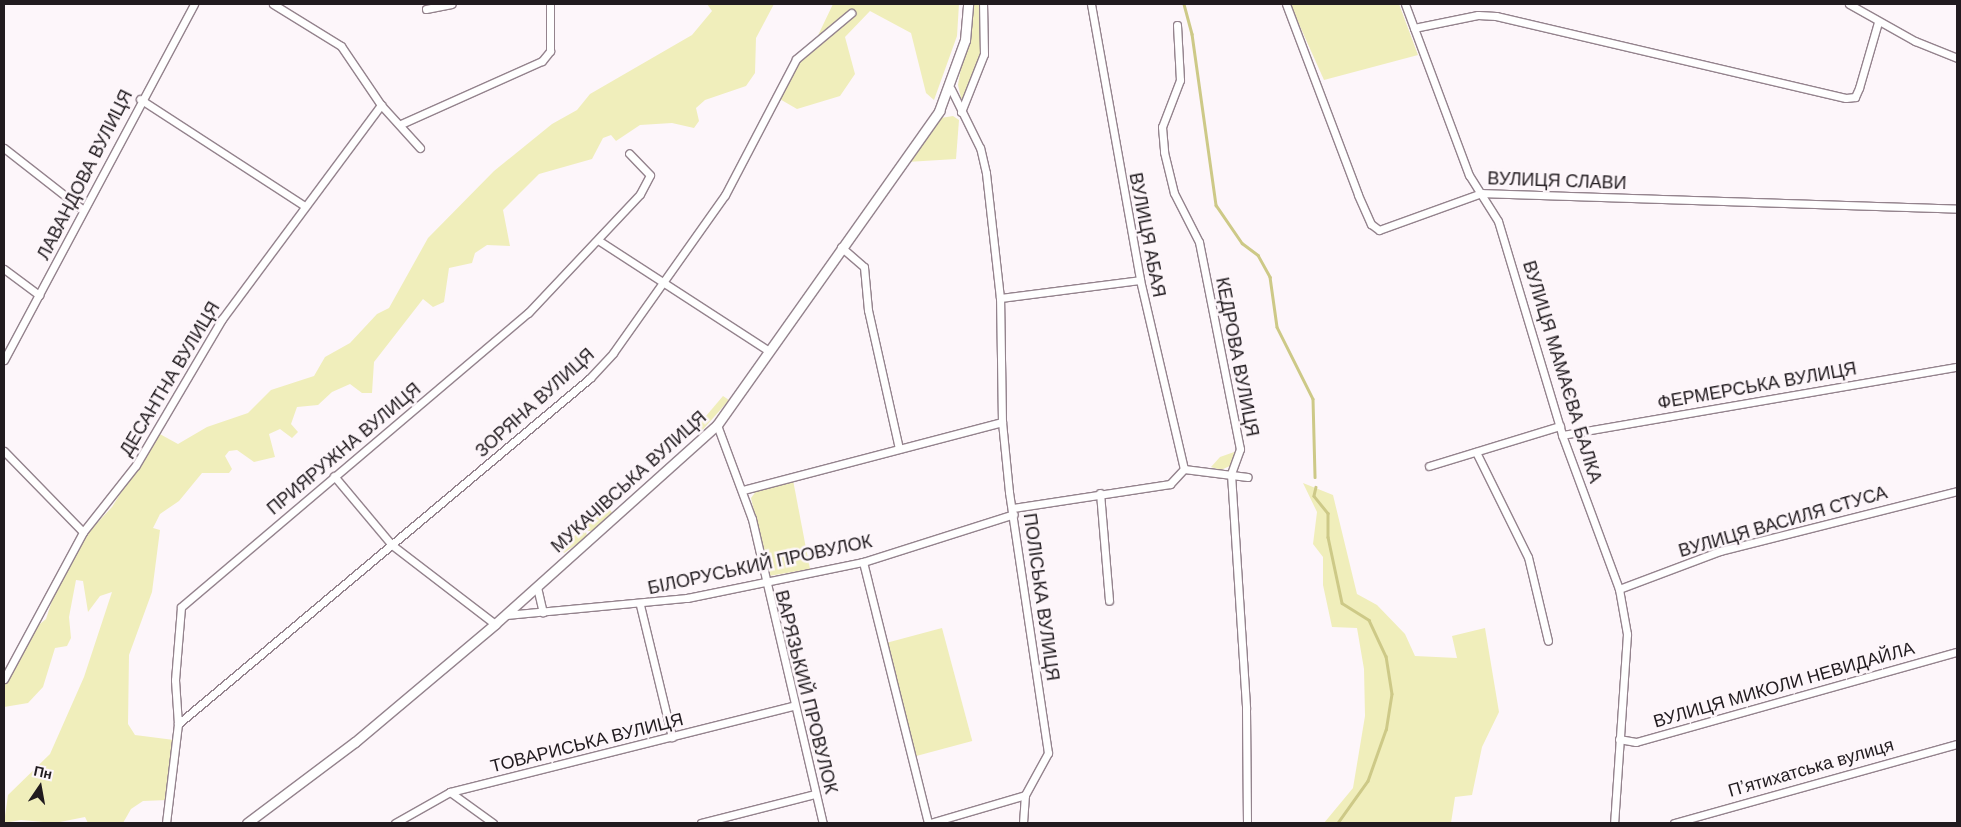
<!DOCTYPE html>
<html>
<head>
<meta charset="utf-8">
<style>
	body { margin:0 }
	#map { position:relative; width:1961px; height:827px; overflow:hidden; background:#fdf6fa; font-family:"DM Sans",sans-serif }
	div>[style] { position:absolute }
	[style*='--x'] { left:calc(var(--x)*1px); top:calc(var(--y)*1px); width:calc(var(--w)*1px); rotate:calc(var(--a)*1deg) }
	.green>* { inset:0; background:#f0eebb; transform-origin:0 0 }
	.stream>* { height:2.5px; margin:-1.25px; padding:0 1.25px; transform-origin:1.25px; border-radius:1.25px; background:#cdc987 }
	.roads { filter:drop-shadow(1px 0 #94838d) drop-shadow(-1px 0 #94838d) drop-shadow(0 1px #94838d) drop-shadow(0 -1px #94838d) }
	.minor>* { height:7px; margin:-3.5px; padding:0 3.5px; transform-origin:3.5px; border-radius:3.5px; background:#fff }
	.tertiary>* { height:9px; margin:-4.5px; padding:0 4.5px; transform-origin:4.5px; border-radius:4.5px; background:#fff }
	span { translate:-50% -50%; white-space:nowrap; text-align:center; line-height:1.15; -webkit-text-stroke:5px #fdf6fa; paint-order:stroke }
	.street-label { font-size:18px; color:#211b1f }
	.frame { position:absolute; inset:0; border:5px solid #211b1f; pointer-events:none }
	.north { position:absolute; left:15px; top:762px; width:50px; height:50px; -webkit-text-stroke:4px #fdf6fa; paint-order:stroke; rotate:12deg; font-size:14px; font-weight:700; line-height:20px; text-align:center; color:#211b1f }
	.north::after { content:''; display:block; margin:auto; width:18px; height:22px; background:#211b1f; clip-path:polygon(50% 0,100% 100%,50% 72%,0 100%) }
</style>
</head>
<body>
<div id="map">
	<div class="green">
		<div style="clip-path:polygon(707px 4px,774px 4px,756px 38px,755px 73px,746px 86px,705px 100px,696px 108px,699px 121px,694px 128px,672px 123px,640px 125px,616px 141px,611px 135px,603px 138px,592px 159px,539px 174px,503px 210px,510px 246px,487px 245px,475px 253px,472px 263px,449px 268px,444px 302px,433px 307px,423px 299px,374px 362px,372px 393px,362px 393px,350px 384px,332px 392px,318px 405px,297px 407px,291px 424px,298px 432px,292px 438px,280px 429px,269px 434px,275px 457px,254px 462px,237px 450px,229px 451px,225px 456px,232px 469px,229px 473px,202px 473px,179px 501px,160px 514px,153px 528px,160px 530px,152px 592px,129px 655px,128px 724px,135px 735px,174px 740px,168px 800px,143px 801px,131px 809px,123px 823px,88px 823px,85px 817px,55px 823px,21px 820px,4px 823px,8px 795px,50px 754px,84px 677px,112px 592px,100px 596px,88px 612px,83px 581px,76px 580px,69px 617px,71px 638px,67px 646px,55px 648px,43px 687px,28px 703px,4px 707px,4px 683px,35px 628px,46px 619px,56px 588px,84px 537px,112px 507px,158px 433px,178px 444px,207px 427px,248px 413px,271px 390px,314px 376px,325px 357px,350px 343px,377px 314px,389px 308px,428px 238px,494px 171px,552px 124px,577px 110px,590px 94px,692px 35px,712px 11px)"></div>
		<div style="clip-path:polygon(833px 4px,959px 4px,957px 36px,934px 100px,926px 93px,911px 33px,870px 11px,845px 37px,855px 74px,840px 96px,797px 109px,778px 98px,798px 60px,812px 48px)"></div>
		<div style="clip-path:polygon(972px 4px,980px 4px,981px 54px,962px 102px,958px 85px)"></div>
		<div style="clip-path:polygon(1290px 4px,1399px 4px,1418px 55px,1324px 80px)"></div>
		<div style="clip-path:polygon(953px 116px,959px 120px,956px 159px,907px 162px,941px 118px)"></div>
		<div style="clip-path:polygon(723px 396px,729px 400px,699px 434px,695px 429px)"></div>
		<div style="clip-path:polygon(1237px 451px,1232px 465px,1221px 470px,1211px 467px,1220px 457px)"></div>
		<div style="clip-path:polygon(793px 480px,810px 569px,769px 576px,751px 498px,757px 490px)"></div>
		<div style="clip-path:polygon(1303px 483px,1333px 495px,1357px 594px,1377px 605px,1405px 634px,1415px 656px,1457px 658px,1452px 636px,1485px 628px,1499px 712px,1482px 747px,1472px 795px,1455px 797px,1451px 823px,1324px 823px,1353px 788px,1365px 716px,1364px 669px,1357px 628px,1332px 627px,1323px 585px,1323px 557px,1313px 544px,1317px 512px)"></div>
		<div style="clip-path:polygon(608px 507px,613px 514px,593px 531px,586px 531px,587px 537px,564px 553px,560px 548px)"></div>
		<div style="left:942px;top:628px;width:117px;height:58px;rotate:75deg"></div>
	</div>
	<div class="stream">
		<div style="--x:1184;--y:4;--w:31;--a:75"></div>
		<div style="--x:1192;--y:34;--w:173;--a:82"></div>
		<div style="--x:1216;--y:205;--w:46;--a:55.6"></div>
		<div style="--x:1242;--y:243;--w:20;--a:37"></div>
		<div style="--x:1258;--y:255;--w:25;--a:61"></div>
		<div style="--x:1270;--y:277;--w:50;--a:82"></div>
		<div style="--x:1277;--y:327;--w:80;--a:63.4"></div>
		<div style="--x:1313;--y:399;--w:78;--a:88.5"></div>
		<div style="--x:1316;--y:487;--w:9;--a:103"></div>
		<div style="--x:1314;--y:496;--w:22;--a:51"></div>
		<div style="--x:1328;--y:513;--w:24;--a:90"></div>
		<div style="--x:1328;--y:537;--w:67;--a:78"></div>
		<div style="--x:1342;--y:603;--w:32;--a:32"></div>
		<div style="--x:1369;--y:620;--w:40;--a:65"></div>
		<div style="--x:1386;--y:656;--w:38;--a:81"></div>
		<div style="--x:1392;--y:694;--w:36;--a:99"></div>
		<div style="--x:1386;--y:730;--w:54;--a:109.4"></div>
		<div style="--x:1368;--y:781;--w:52;--a:125.5"></div>
	</div>
	<div class="roads">
		<div class="minor">
			<div style="--x:273;--y:4;--w:80;--a:31.7"></div>
			<div style="--x:341;--y:46;--w:71;--a:55.9"></div>
			<div style="--x:381;--y:105;--w:58;--a:47.8"></div>
			<div style="--x:1091;--y:4;--w:280;--a:79.9"></div>
			<div style="--x:1140;--y:280;--w:194;--a:76.9"></div>
			<div style="--x:1286;--y:4;--w:204;--a:69.3"></div>
			<div style="--x:1358;--y:195;--w:32;--a:66"></div>
			<div style="--x:1371;--y:224;--w:10;--a:37"></div>
			<div style="--x:1379;--y:230;--w:109;--a:-19.8"></div>
			<div style="--x:1482;--y:193;--w:475;--a:1.9"></div>
			<div style="--x:1405;--y:4;--w:183;--a:69.5"></div>
			<div style="--x:1469;--y:175;--w:54;--a:57.8"></div>
			<div style="--x:1498;--y:221;--w:223;--a:73.3"></div>
			<div style="--x:1562;--y:435;--w:164;--a:69.7"></div>
			<div style="--x:1619;--y:589;--w:46;--a:79.9"></div>
			<div style="--x:1627;--y:634;--w:189;--a:93.9"></div>
			<div style="--x:1849;--y:4;--w:76;--a:29.3"></div>
			<div style="--x:1915;--y:41;--w:45;--a:22"></div>
			<div style="--x:426;--y:9;--w:26;--a:-11"></div>
			<div style="--x:1177;--y:25;--w:55;--a:86.9"></div>
			<div style="--x:1180;--y:80;--w:50;--a:111"></div>
			<div style="--x:1162;--y:127;--w:25;--a:85"></div>
			<div style="--x:1164;--y:152;--w:42;--a:76.3"></div>
			<div style="--x:1174;--y:193;--w:55;--a:63"></div>
			<div style="--x:1199;--y:242;--w:211;--a:78.8"></div>
			<div style="--x:1240;--y:449;--w:27;--a:110"></div>
			<div style="--x:1231;--y:474;--w:235;--a:86.3"></div>
			<div style="--x:1246;--y:709;--w:114;--a:89.5"></div>
			<div style="--x:1414;--y:28;--w:65;--a:-11.5"></div>
			<div style="--x:1478;--y:15;--w:18;--a:3"></div>
			<div style="--x:1496;--y:16;--w:359;--a:13.2"></div>
			<div style="--x:1846;--y:98;--w:9;--a:-6"></div>
			<div style="--x:1855;--y:97;--w:10;--a:-66"></div>
			<div style="--x:1859;--y:88;--w:69;--a:-73.9"></div>
			<div style="--x:140;--y:99;--w:194;--a:33"></div>
			<div style="--x:961;--y:112;--w:62;--a:-68.4"></div>
			<div style="--x:984;--y:54;--w:50;--a:-91.1"></div>
			<div style="--x:401;--y:124;--w:154;--a:-24.1"></div>
			<div style="--x:542;--y:61;--w:13;--a:-51"></div>
			<div style="--x:550;--y:51;--w:47;--a:-90"></div>
			<div style="--x:4;--y:148;--w:99;--a:38"></div>
			<div style="--x:598;--y:240;--w:204;--a:33"></div>
			<div style="--x:841;--y:247;--w:30;--a:41"></div>
			<div style="--x:864;--y:267;--w:43;--a:84.7"></div>
			<div style="--x:868;--y:310;--w:142;--a:77.4"></div>
			<div style="--x:4;--y:269;--w:44;--a:36.6"></div>
			<div style="--x:1000;--y:298;--w:141;--a:-7.3"></div>
			<div style="--x:4;--y:360;--w:404;--a:-61.9"></div>
			<div style="--x:717;--y:425;--w:100;--a:69.6"></div>
			<div style="--x:752;--y:519;--w:312;--a:76.9"></div>
			<div style="--x:1562;--y:435;--w:401;--a:-9.8"></div>
			<div style="--x:4;--y:451;--w:113;--a:45.7"></div>
			<div style="--x:1476;--y:452;--w:117;--a:63.7"></div>
			<div style="--x:1528;--y:557;--w:86;--a:76.6"></div>
			<div style="--x:1429;--y:466;--w:137;--a:-17"></div>
			<div style="--x:334;--y:476;--w:90;--a:50"></div>
			<div style="--x:392;--y:545;--w:130;--a:37.5"></div>
			<div style="--x:743;--y:490;--w:268;--a:-14.7"></div>
			<div style="--x:1100;--y:493;--w:108;--a:85.2"></div>
			<div style="--x:1013;--y:508;--w:159;--a:-8.7"></div>
			<div style="--x:1170;--y:484;--w:21;--a:-47"></div>
			<div style="--x:1184;--y:469;--w:64;--a:7.2"></div>
			<div style="--x:863;--y:562;--w:269;--a:76"></div>
			<div style="--x:537;--y:587;--w:26;--a:77"></div>
			<div style="--x:1619;--y:589;--w:108;--a:-20.6"></div>
			<div style="--x:1720;--y:551;--w:244;--a:-14.2"></div>
			<div style="--x:640;--y:605;--w:136;--a:76.4"></div>
			<div style="--x:506;--y:615;--w:182;--a:-5.4"></div>
			<div style="--x:687;--y:598;--w:180;--a:-11.6"></div>
			<div style="--x:863;--y:562;--w:158;--a:-17.6"></div>
			<div style="--x:4;--y:679;--w:167;--a:-61.7"></div>
			<div style="--x:83;--y:532;--w:85;--a:-51.7"></div>
			<div style="--x:136;--y:465;--w:169;--a:-59.5"></div>
			<div style="--x:222;--y:319;--w:267;--a:-53.4"></div>
			<div style="--x:178;--y:724;--w:538;--a:-40.02"></div>
			<div style="--x:590;--y:378;--w:34;--a:-47"></div>
			<div style="--x:613;--y:353;--w:194;--a:-54.7"></div>
			<div style="--x:725;--y:195;--w:153;--a:-62.4"></div>
			<div style="--x:796;--y:59;--w:72;--a:-39.9"></div>
			<div style="--x:1619;--y:739;--w:17;--a:10"></div>
			<div style="--x:1636;--y:742;--w:333;--a:-15.7"></div>
			<div style="--x:450;--y:792;--w:53;--a:35.8"></div>
			<div style="--x:166;--y:823;--w:100;--a:-83.1"></div>
			<div style="--x:178;--y:724;--w:44;--a:-93.9"></div>
			<div style="--x:175;--y:680;--w:73;--a:-85.3"></div>
			<div style="--x:181;--y:607;--w:455;--a:-40.3"></div>
			<div style="--x:528;--y:313;--w:163;--a:-46.7"></div>
			<div style="--x:640;--y:194;--w:21;--a:-62"></div>
			<div style="--x:650;--y:175;--w:30;--a:-134"></div>
			<div style="--x:395;--y:823;--w:63;--a:-29.4"></div>
			<div style="--x:450;--y:792;--w:354;--a:-14.1"></div>
			<div style="--x:701;--y:823;--w:118;--a:-14.3"></div>
			<div style="--x:930;--y:823;--w:99;--a:-16.4"></div>
			<div style="--x:1025;--y:795;--w:48;--a:-61.3"></div>
			<div style="--x:1048;--y:753;--w:264;--a:-98.5"></div>
			<div style="--x:1009;--y:492;--w:70;--a:-95.7"></div>
			<div style="--x:1002;--y:422;--w:124;--a:-90.9"></div>
			<div style="--x:1000;--y:298;--w:126;--a:-96.4"></div>
			<div style="--x:986;--y:173;--w:26;--a:-103"></div>
			<div style="--x:980;--y:148;--w:66;--a:-116.2"></div>
			<div style="--x:1023;--y:823;--w:28;--a:-86"></div>
			<div style="--x:1674;--y:823;--w:294;--a:-15.6"></div>
		</div>
		<div class="tertiary">
			<div style="--x:247;--y:823;--w:135;--a:-36.9"></div>
			<div style="--x:355;--y:742;--w:183;--a:-40.1"></div>
			<div style="--x:495;--y:624;--w:298;--a:-41.9"></div>
			<div style="--x:717;--y:425;--w:385;--a:-54.7"></div>
			<div style="--x:939;--y:111;--w:76;--a:-69.9"></div>
			<div style="--x:965;--y:40;--w:36;--a:-85"></div>
		</div>
	</div>
	<div class="street-label">
		<span style="left:85px;top:175px;rotate:-63deg">ЛАВАНДОВА ВУЛИЦЯ</span>
		<span style="left:1557px;top:181px;rotate:2deg">ВУЛИЦЯ СЛАВИ</span>
		<span style="left:1147px;top:235px;rotate:79deg">ВУЛИЦЯ АБАЯ</span>
		<span style="left:1237px;top:357px;rotate:79deg">КЕДРОВА ВУЛИЦЯ</span>
		<span style="left:1562px;top:372px;rotate:73deg">ВУЛИЦЯ МАМАЄВА БАЛКА</span>
		<span style="left:170px;top:379px;rotate:-59deg">ДЕСАНТНА ВУЛИЦЯ</span>
		<span style="left:1757px;top:386px;rotate:-10deg">ФЕРМЕРСЬКА ВУЛИЦЯ</span>
		<span style="left:535px;top:403px;rotate:-42deg">ЗОРЯНА ВУЛИЦЯ</span>
		<span style="left:344px;top:449px;rotate:-40deg">ПРИЯРУЖНА ВУЛИЦЯ</span>
		<span style="left:629px;top:482px;rotate:-42deg">МУКАЧІВСЬКА ВУЛИЦЯ</span>
		<span style="left:1783px;top:522px;rotate:-16deg">ВУЛИЦЯ ВАСИЛЯ СТУСА</span>
		<span style="left:760px;top:565px;rotate:-12deg">БІЛОРУСЬКИЙ ПРОВУЛОК</span>
		<span style="left:1041px;top:597px;rotate:82deg">ПОЛІСЬКА ВУЛИЦЯ</span>
		<span style="left:1784px;top:685px;rotate:-16deg">ВУЛИЦЯ МИКОЛИ НЕВИДАЙЛА</span>
		<span style="left:806px;top:692px;rotate:76deg">ВАРЯЗЬКИЙ ПРОВУЛОК</span>
		<span style="left:587px;top:743px;rotate:-14deg">ТОВАРИСЬКА ВУЛИЦЯ</span>
		<span style="left:1811px;top:768px;rotate:-16deg">Пʼятихатська вулиця</span>
	</div>
	<div class="frame"></div>
	<div class="north">Пн</div>
</div>
</body>
</html>
